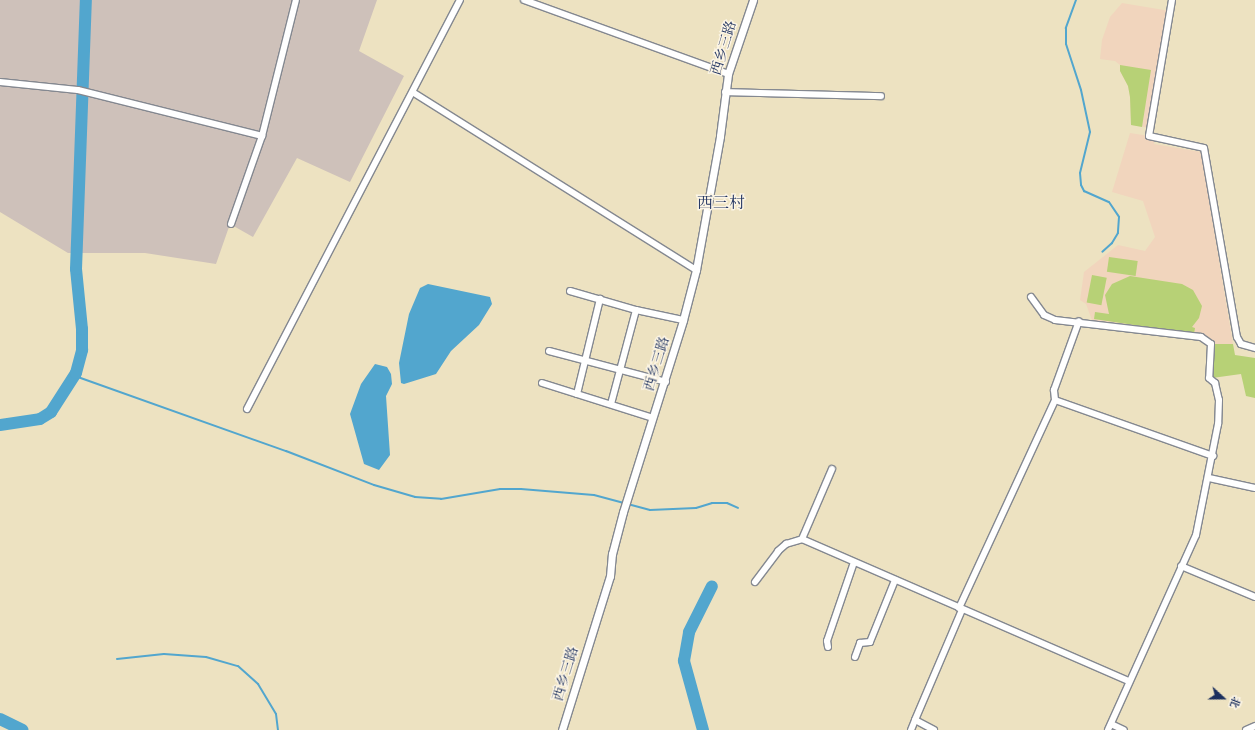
<!DOCTYPE html>
<html>
<head>
<meta charset="utf-8">
<style>
	body { margin:0 }
	#map { position:relative; width:1255px; height:730px; overflow:hidden; background:#ede2c1; font-family:"IM FELL Double Pica","Noto Serif SC",serif }
	div>[style] { position:absolute }
	[style*='--x'] { left:calc(var(--x)*1px); top:calc(var(--y)*1px); width:calc(var(--w)*1px); rotate:calc(var(--a)*1deg) }
	.built>* { inset:0; background:#f1d5bd }
	.industrial>* { inset:0; background:#cec1ba }
	.green>* { inset:0; background:#b7d176; transform-origin:0 0 }
	.water>* { inset:0; background:#52a6ce }
	.stream>* { height:2px; margin:-1px; padding:0 1px; transform-origin:1px; border-radius:1px; background:#52a6ce }
	.river>* { height:12px; margin:-6px; padding:0 6px; transform-origin:6px; border-radius:6px; background:#52a6ce }
	.roads { filter:drop-shadow(1px 0 #848890) drop-shadow(-1px 0 #848890) drop-shadow(0 1px #848890) drop-shadow(0 -1px #848890) }
	.minor>* { height:6px; margin:-3px; padding:0 3px; transform-origin:3px; border-radius:3px; background:#fff }
	.tertiary>* { height:7px; margin:-3.5px; padding:0 3.5px; transform-origin:3.5px; border-radius:3.5px; background:#fff }
	span { translate:-50% -50%; white-space:nowrap; text-align:center; line-height:1.15; -webkit-text-stroke:3px #fcf5e5; paint-order:stroke }
	.street-label { font-size:14px; color:#1b2f5e }
	.quarter-label { font-size:16px; color:#1b2f5e }
	.north { position:absolute; left:1203px; top:678px; width:40px; height:40px; -webkit-text-stroke:3px #fcf5e5; paint-order:stroke; rotate:111deg; font-size:11px; font-weight:700; line-height:16px; text-align:center; color:#1b2f5e }
	.north::after { content:''; display:block; margin:auto; width:14px; height:18px; background:#1b2f5e; clip-path:polygon(50% 0,100% 100%,50% 72%,0 100%) }
</style>
</head>
<body>
<div id="map">
	<div class="built">
		<div style="clip-path:polygon(1122px 3px,1170px 11px,1151px 128px,1131px 125px,1130px 97px,1128px 86px,1120px 71px,1120px 65px,1115px 61px,1100px 59px,1102px 40px,1110px 17px)"></div>
		<div style="clip-path:polygon(1130px 133px,1149px 136px,1155px 139px,1154px 144px,1201px 152px,1233px 344px,1211px 344px,1201px 337px,1093px 323px,1086px 304px,1080px 300px,1084px 272px,1118px 245px,1145px 251px,1155px 237px,1143px 201px,1112px 192px)"></div>
	</div>
	<div class="industrial">
		<div style="clip-path:polygon(0 0,377px 0,359px 51px,404px 76px,350px 182px,297px 158px,253px 237px,230px 224px,216px 264px,145px 253px,68px 253px,0 212px)"></div>
	</div>
	<div class="green">
		<div style="clip-path:polygon(1120px 65px,1151px 70px,1142px 127px,1131px 125px,1130px 97px,1128px 86px,1120px 71px)"></div>
		<div style="left:1109px;top:257px;width:29px;height:15px;rotate:8deg"></div>
		<div style="left:1092px;top:275px;width:15px;height:28px;rotate:11deg"></div>
		<div style="clip-path:polygon(1130px 276px,1182px 284px,1193px 290px,1202px 306px,1199px 318px,1192px 327px,1195px 328px,1194px 334px,1094px 319px,1095px 312px,1109px 314px,1105px 295px,1112px 284px)"></div>
		<div style="clip-path:polygon(1213px 344px,1233px 344px,1235px 355px,1255px 358px,1255px 398px,1246px 396px,1241px 374px,1212px 378px)"></div>
	</div>
	<div class="water">
		<div style="clip-path:polygon(428px 284px,490px 297px,492px 304px,479px 325px,451px 351px,436px 374px,404px 384px,401px 383px,399px 363px,409px 314px,420px 288px)"></div>
		<div style="clip-path:polygon(375px 364px,387px 367px,391px 374px,392px 384px,386px 396px,390px 455px,379px 470px,364px 464px,350px 414px,361px 384px)"></div>
	</div>
	<div class="stream">
		<div style="--x:1076;--y:0;--w:30;--a:110"></div>
		<div style="--x:1066;--y:28;--w:16;--a:90"></div>
		<div style="--x:1066;--y:44;--w:48;--a:71.9"></div>
		<div style="--x:1081;--y:90;--w:43;--a:77.9"></div>
		<div style="--x:1090;--y:132;--w:42;--a:103.7"></div>
		<div style="--x:1080;--y:173;--w:12;--a:85"></div>
		<div style="--x:1081;--y:185;--w:7;--a:63"></div>
		<div style="--x:1084;--y:191;--w:27;--a:24"></div>
		<div style="--x:1109;--y:202;--w:18;--a:56"></div>
		<div style="--x:1119;--y:217;--w:16;--a:94"></div>
		<div style="--x:1118;--y:233;--w:12;--a:121"></div>
		<div style="--x:1112;--y:243;--w:13;--a:138"></div>
		<div style="--x:75;--y:376;--w:224;--a:19.6"></div>
		<div style="--x:286;--y:451;--w:94;--a:21.1"></div>
		<div style="--x:374;--y:485;--w:43;--a:16.3"></div>
		<div style="--x:415;--y:497;--w:26;--a:4"></div>
		<div style="--x:441;--y:499;--w:60;--a:-9.6"></div>
		<div style="--x:500;--y:489;--w:21;--a:0"></div>
		<div style="--x:521;--y:489;--w:73;--a:4.7"></div>
		<div style="--x:594;--y:495;--w:58;--a:15"></div>
		<div style="--x:650;--y:510;--w:46;--a:-2.5"></div>
		<div style="--x:696;--y:508;--w:17;--a:-17"></div>
		<div style="--x:712;--y:503;--w:15;--a:0"></div>
		<div style="--x:727;--y:503;--w:12;--a:24"></div>
		<div style="--x:117;--y:659;--w:47;--a:-6.1"></div>
		<div style="--x:164;--y:654;--w:42;--a:4.1"></div>
		<div style="--x:206;--y:657;--w:33;--a:16"></div>
		<div style="--x:238;--y:666;--w:27;--a:42"></div>
		<div style="--x:258;--y:684;--w:35;--a:59"></div>
		<div style="--x:276;--y:714;--w:16;--a:83"></div>
	</div>
	<div class="river">
		<div style="--x:0;--y:425;--w:40;--a:-8.5"></div>
		<div style="--x:40;--y:419;--w:13;--a:-32"></div>
		<div style="--x:51;--y:412;--w:46;--a:-57.3"></div>
		<div style="--x:76;--y:373;--w:24;--a:-75"></div>
		<div style="--x:82;--y:350;--w:21;--a:-90"></div>
		<div style="--x:82;--y:329;--w:60;--a:-95.7"></div>
		<div style="--x:76;--y:269;--w:269;--a:-87.9"></div>
		<div style="--x:0;--y:719;--w:25;--a:26"></div>
		<div style="--x:703;--y:730;--w:72;--a:-105.4"></div>
		<div style="--x:684;--y:661;--w:29;--a:-80"></div>
		<div style="--x:689;--y:632;--w:51;--a:-63.4"></div>
	</div>
	<div class="roads">
		<div class="minor">
			<div style="--x:524;--y:0;--w:217;--a:19.9"></div>
			<div style="--x:1172;--y:0;--w:138;--a:99.6"></div>
			<div style="--x:1149;--y:136;--w:56;--a:12.3"></div>
			<div style="--x:1204;--y:148;--w:192;--a:80.1"></div>
			<div style="--x:1237;--y:337;--w:8;--a:60"></div>
			<div style="--x:1241;--y:344;--w:15;--a:16"></div>
			<div style="--x:0;--y:82;--w:78;--a:5.9"></div>
			<div style="--x:78;--y:90;--w:190;--a:14"></div>
			<div style="--x:725;--y:92;--w:156;--a:1.5"></div>
			<div style="--x:414;--y:93;--w:333;--a:32.1"></div>
			<div style="--x:231;--y:224;--w:93;--a:-70.6"></div>
			<div style="--x:262;--y:136;--w:140;--a:-76"></div>
			<div style="--x:570;--y:291;--w:69;--a:16.1"></div>
			<div style="--x:636;--y:310;--w:48;--a:12"></div>
			<div style="--x:1031;--y:297;--w:22;--a:54"></div>
			<div style="--x:1044;--y:315;--w:12;--a:24"></div>
			<div style="--x:1055;--y:320;--w:147;--a:6.6"></div>
			<div style="--x:1201;--y:337;--w:12;--a:35"></div>
			<div style="--x:1211;--y:344;--w:34;--a:93"></div>
			<div style="--x:1209;--y:378;--w:8;--a:40"></div>
			<div style="--x:1215;--y:383;--w:17;--a:77"></div>
			<div style="--x:1219;--y:400;--w:24;--a:92"></div>
			<div style="--x:1218;--y:424;--w:113;--a:101.2"></div>
			<div style="--x:1196;--y:535;--w:214;--a:114.3"></div>
			<div style="--x:549;--y:351;--w:121;--a:14.8"></div>
			<div style="--x:542;--y:383;--w:116;--a:17.5"></div>
			<div style="--x:577;--y:394;--w:98;--a:-76.4"></div>
			<div style="--x:1055;--y:400;--w:168;--a:19.5"></div>
			<div style="--x:611;--y:404;--w:97;--a:-75.1"></div>
			<div style="--x:247;--y:409;--w:461;--a:-62.5"></div>
			<div style="--x:832;--y:469;--w:76;--a:113.2"></div>
			<div style="--x:802;--y:539;--w:356;--a:23.5"></div>
			<div style="--x:1209;--y:478;--w:47;--a:12.3"></div>
			<div style="--x:1181;--y:566;--w:80;--a:22.7"></div>
			<div style="--x:755;--y:582;--w:39;--a:-53"></div>
			<div style="--x:778;--y:551;--w:11;--a:-41"></div>
			<div style="--x:786;--y:544;--w:17;--a:-17"></div>
			<div style="--x:959;--y:608;--w:229;--a:-65.2"></div>
			<div style="--x:1055;--y:400;--w:10;--a:-96"></div>
			<div style="--x:1054;--y:390;--w:73;--a:-70.1"></div>
			<div style="--x:828;--y:647;--w:6;--a:-99"></div>
			<div style="--x:827;--y:641;--w:83;--a:-71.1"></div>
			<div style="--x:855;--y:657;--w:15;--a:-70"></div>
			<div style="--x:860;--y:643;--w:10;--a:-6"></div>
			<div style="--x:870;--y:642;--w:67;--a:-68"></div>
			<div style="--x:1111;--y:724;--w:14;--a:25"></div>
			<div style="--x:911;--y:730;--w:11;--a:-68"></div>
			<div style="--x:934;--y:730;--w:21;--a:-152"></div>
			<div style="--x:915;--y:720;--w:120;--a:-66.9"></div>
			<div style="--x:1246;--y:730;--w:10;--a:-24"></div>
		</div>
		<div class="tertiary">
			<div style="--x:562;--y:730;--w:161;--a:-72.7"></div>
			<div style="--x:610;--y:576;--w:22;--a:-85"></div>
			<div style="--x:612;--y:554;--w:43;--a:-75.3"></div>
			<div style="--x:623;--y:512;--w:201;--a:-72.6"></div>
			<div style="--x:683;--y:320;--w:52;--a:-75.4"></div>
			<div style="--x:696;--y:270;--w:136;--a:-79.8"></div>
			<div style="--x:720;--y:136;--w:63;--a:-82.6"></div>
			<div style="--x:728;--y:74;--w:78;--a:-71.3"></div>
		</div>
	</div>
	<div class="street-label">
		<span style="left:724px;top:48px;rotate:-73deg">西乡三路</span>
		<span style="left:657px;top:364px;rotate:-73deg">西乡三路</span>
		<span style="left:566px;top:674px;rotate:-73deg">西乡三路</span>
	</div>
	<div class="quarter-label">
		<span style="left:721px;top:203px">西三村</span>
	</div>
	<div class="north">北</div>
</div>
</body>
</html>
